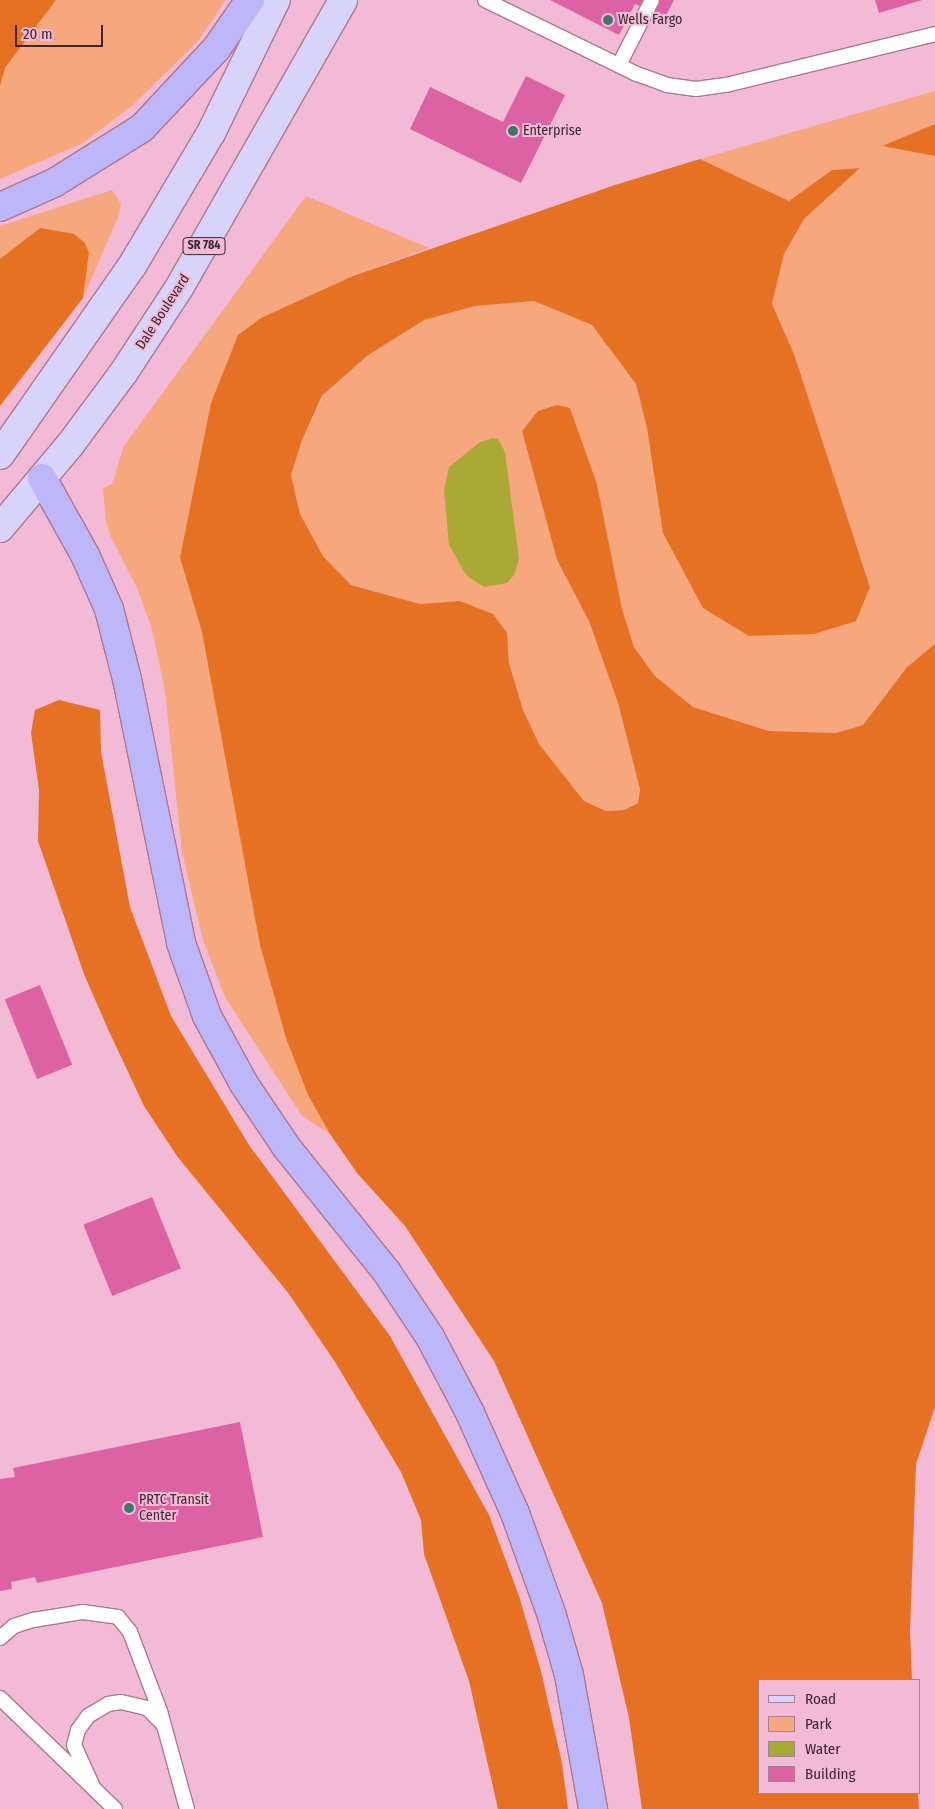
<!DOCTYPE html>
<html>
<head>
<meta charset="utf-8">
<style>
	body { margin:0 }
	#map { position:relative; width:935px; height:1809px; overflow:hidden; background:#f2bad4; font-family:"Fira Sans Condensed",sans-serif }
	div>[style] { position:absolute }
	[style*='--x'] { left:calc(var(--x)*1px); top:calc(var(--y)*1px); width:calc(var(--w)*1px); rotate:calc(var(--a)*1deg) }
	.green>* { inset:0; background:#f6a77d }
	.forest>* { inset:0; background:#e77122 }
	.water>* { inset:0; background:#aaa935 }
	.building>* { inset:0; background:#dc62a4; transform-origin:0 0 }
	.roads { filter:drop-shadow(1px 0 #ac7891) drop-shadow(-1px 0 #ac7891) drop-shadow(0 1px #ac7891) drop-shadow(0 -1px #ac7891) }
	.service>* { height:14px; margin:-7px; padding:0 7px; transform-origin:7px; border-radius:7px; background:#fff }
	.primary>* { height:28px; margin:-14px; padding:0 14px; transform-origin:14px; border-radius:14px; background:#d7d3fb }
	.motorway>* { height:28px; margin:-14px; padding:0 14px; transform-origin:14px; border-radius:14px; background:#bdb6f8 }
	.dots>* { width:14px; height:14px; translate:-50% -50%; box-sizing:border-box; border:2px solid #f2bad4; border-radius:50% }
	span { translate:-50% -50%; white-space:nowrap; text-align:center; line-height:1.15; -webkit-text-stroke:4px #f2bad4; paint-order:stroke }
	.shield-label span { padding:1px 4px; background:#f2bad4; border:1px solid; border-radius:4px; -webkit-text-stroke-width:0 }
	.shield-label { font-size:12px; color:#3c2631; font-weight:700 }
	.poi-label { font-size:14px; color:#3c2631 }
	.left { translate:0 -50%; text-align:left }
	.street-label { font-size:14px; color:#3c2631 }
	.legend { position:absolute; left:758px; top:1679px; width:162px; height:115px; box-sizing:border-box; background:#f2bad4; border:1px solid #a97f93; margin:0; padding:6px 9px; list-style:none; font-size:15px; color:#3c2631 }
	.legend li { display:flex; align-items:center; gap:10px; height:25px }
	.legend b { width:25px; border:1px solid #a97f93 }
	.scale { position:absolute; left:15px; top:25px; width:88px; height:22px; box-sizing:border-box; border:2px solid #3c2631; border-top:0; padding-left:6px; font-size:15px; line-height:18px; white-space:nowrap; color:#3c2631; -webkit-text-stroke:4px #f2bad4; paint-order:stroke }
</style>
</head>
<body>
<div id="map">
	<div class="green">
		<div style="clip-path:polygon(56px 0,226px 0,198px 41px,133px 105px,83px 143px,0 179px,0 86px,5px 68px)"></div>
		<div style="clip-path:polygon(935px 91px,935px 124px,883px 146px,935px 156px,935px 644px,907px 667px,863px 725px,836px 733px,769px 731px,693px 707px,655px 676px,634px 647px,622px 609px,597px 484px,570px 408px,538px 411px,522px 431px,557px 560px,589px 621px,618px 703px,640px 789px,638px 802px,624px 810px,606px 811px,584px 801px,539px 744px,523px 710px,509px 663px,507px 633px,460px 601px,420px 604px,351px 585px,323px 556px,300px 514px,291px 475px,302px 440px,323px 396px,367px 356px,424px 320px,475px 306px,534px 301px,592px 325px,636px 384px,647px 428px,856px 621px,870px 586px,794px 354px,772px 304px,784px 254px,804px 219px,859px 168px,832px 170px,789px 201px,700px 159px)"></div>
		<div style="clip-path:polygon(112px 190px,121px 204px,118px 217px,83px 298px,89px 253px,0 259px,0 226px)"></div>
		<div style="clip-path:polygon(306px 196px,429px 248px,353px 276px,180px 558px,202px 632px,308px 1095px,330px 1134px,302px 1116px,225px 997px,203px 940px,182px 852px,165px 691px,152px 629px,137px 588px,111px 537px,106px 523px,103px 488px,112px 484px,124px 446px)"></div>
	</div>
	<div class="forest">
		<div style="clip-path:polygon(0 0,56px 0,5px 68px,0 86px)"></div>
		<div style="clip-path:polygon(935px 124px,935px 156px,882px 146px)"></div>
		<div style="clip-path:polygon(700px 159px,789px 201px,832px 170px,860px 168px,804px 219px,784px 254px,772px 304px,794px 354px,870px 587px,856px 621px,814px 634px,749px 636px,703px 608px,663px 533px,647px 428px,636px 384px,592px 325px,534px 301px,475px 306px,424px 320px,367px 356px,322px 396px,302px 440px,291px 475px,300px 514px,323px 556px,351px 585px,420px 604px,460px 601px,493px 614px,507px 633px,509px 663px,523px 710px,539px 744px,584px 801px,606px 811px,624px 810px,638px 803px,640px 789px,618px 703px,589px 621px,557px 560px,522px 431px,538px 411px,557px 405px,570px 408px,597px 484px,622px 609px,634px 647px,655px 676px,693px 707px,769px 731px,836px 733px,863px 725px,907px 667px,935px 644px,935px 1407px,916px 1464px,910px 1631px,912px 1680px,759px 1680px,759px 1793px,918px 1793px,919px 1809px,642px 1809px,629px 1718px,602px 1603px,494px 1361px,405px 1226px,357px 1173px,330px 1134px,308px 1095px,286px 1038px,260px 945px,202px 632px,180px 558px,211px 403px,238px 335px,261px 318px,353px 276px,615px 185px)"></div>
		<div style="clip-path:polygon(40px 228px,74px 234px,85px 243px,89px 253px,83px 298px,0 406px,0 259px)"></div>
		<div style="clip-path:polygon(59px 700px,100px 710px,101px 752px,130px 907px,171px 1016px,249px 1145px,390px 1336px,489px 1515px,519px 1596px,541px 1671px,562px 1763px,568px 1809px,498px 1809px,469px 1681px,424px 1554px,421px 1520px,401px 1472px,335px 1362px,289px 1294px,177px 1156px,144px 1106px,107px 1027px,84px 974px,38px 841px,39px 790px,31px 733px,35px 710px)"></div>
	</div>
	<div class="water">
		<div style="clip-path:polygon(493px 438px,498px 439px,505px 452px,519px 559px,514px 575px,507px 583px,484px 587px,466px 575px,449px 545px,444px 490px,449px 467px,480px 442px)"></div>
	</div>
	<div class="building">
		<div style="clip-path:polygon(550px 0,674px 0,664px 19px,635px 4px,619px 35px)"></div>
		<div style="clip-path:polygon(875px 0,922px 0,879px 13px)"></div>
		<div style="clip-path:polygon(526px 76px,565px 95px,521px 183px,410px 129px,430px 87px,503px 122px)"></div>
		<div style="left:40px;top:985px;width:86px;height:38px;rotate:68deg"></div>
		<div style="left:152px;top:1197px;width:77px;height:74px;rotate:68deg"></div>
		<div style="clip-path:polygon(240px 1422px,263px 1537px,37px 1583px,35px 1577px,11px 1582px,12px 1589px,0 1591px,0 1479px,15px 1477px,13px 1468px)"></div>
	</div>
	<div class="roads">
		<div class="service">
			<div style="--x:485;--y:0;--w:169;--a:26"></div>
			<div style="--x:637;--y:74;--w:32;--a:20"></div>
			<div style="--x:667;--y:85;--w:29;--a:8"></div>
			<div style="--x:696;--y:89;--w:30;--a:-8"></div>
			<div style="--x:726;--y:85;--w:215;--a:-13.7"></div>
			<div style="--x:619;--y:65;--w:73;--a:-63.1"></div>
			<div style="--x:0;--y:1638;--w:18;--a:-41"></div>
			<div style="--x:14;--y:1626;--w:20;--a:-18"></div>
			<div style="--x:33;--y:1620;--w:51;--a:-9.1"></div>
			<div style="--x:83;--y:1612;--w:35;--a:8"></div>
			<div style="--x:118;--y:1617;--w:19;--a:51"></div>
			<div style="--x:130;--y:1632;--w:85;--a:69.2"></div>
			<div style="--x:160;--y:1711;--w:102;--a:74.6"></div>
			<div style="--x:0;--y:1698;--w:160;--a:44"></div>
			<div style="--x:94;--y:1789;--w:48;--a:-114.4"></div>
			<div style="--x:74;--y:1745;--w:16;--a:-75"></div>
			<div style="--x:78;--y:1730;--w:17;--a:-54"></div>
			<div style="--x:88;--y:1716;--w:23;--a:-31"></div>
			<div style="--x:108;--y:1704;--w:13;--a:-9"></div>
			<div style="--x:121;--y:1702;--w:27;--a:13"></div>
			<div style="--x:147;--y:1708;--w:23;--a:45"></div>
		</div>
		<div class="primary">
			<div style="--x:0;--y:455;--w:231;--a:-55.1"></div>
			<div style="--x:132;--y:266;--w:155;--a:-59.3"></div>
			<div style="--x:211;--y:133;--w:148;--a:-64"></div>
			<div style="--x:0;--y:528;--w:109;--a:-49.9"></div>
			<div style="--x:70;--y:445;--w:91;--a:-53.5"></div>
			<div style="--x:124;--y:372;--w:100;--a:-56.8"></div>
			<div style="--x:179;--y:288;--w:331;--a:-60.3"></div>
		</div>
		<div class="motorway">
			<div style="--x:0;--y:207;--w:59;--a:-24"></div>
			<div style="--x:54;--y:183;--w:104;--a:-32"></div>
			<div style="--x:142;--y:128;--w:108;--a:-46.9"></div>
			<div style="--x:216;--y:49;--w:60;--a:-55.2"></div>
			<div style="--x:42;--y:478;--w:88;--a:60.8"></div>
			<div style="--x:85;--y:555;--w:59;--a:66"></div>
			<div style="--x:109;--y:609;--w:72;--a:75.6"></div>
			<div style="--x:127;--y:679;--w:269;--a:78.4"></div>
			<div style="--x:181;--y:943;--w:77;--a:70.4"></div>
			<div style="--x:207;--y:1016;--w:77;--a:61.4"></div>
			<div style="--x:244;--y:1084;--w:77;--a:56.1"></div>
			<div style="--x:287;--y:1148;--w:158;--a:51.2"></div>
			<div style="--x:386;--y:1271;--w:79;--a:56.3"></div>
			<div style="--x:430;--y:1337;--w:86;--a:62.2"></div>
			<div style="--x:470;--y:1413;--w:110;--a:65.8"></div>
			<div style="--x:515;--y:1513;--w:109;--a:70.2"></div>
			<div style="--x:552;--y:1616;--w:61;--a:73.9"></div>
			<div style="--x:569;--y:1675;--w:136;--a:79.8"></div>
		</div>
	</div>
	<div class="dots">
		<div style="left:608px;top:20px;background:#3b7863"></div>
		<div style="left:513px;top:131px;background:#3b7863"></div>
		<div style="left:129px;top:1508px;background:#3b7863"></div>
	</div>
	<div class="shield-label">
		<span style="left:204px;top:246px">SR 784</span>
	</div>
	<div class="poi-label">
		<span class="left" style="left:618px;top:20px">Wells Fargo</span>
		<span class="left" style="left:523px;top:131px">Enterprise</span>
		<span class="left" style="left:139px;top:1508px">PRTC Transit<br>Center</span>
	</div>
	<div class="street-label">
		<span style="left:163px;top:312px;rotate:-57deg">Dale Boulevard</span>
	</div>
	<ul class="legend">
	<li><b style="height:6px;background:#d7d3fb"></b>Road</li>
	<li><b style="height:14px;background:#f6a77d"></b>Park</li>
	<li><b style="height:14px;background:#aaa935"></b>Water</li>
	<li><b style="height:14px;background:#dc62a4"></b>Building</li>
	</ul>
	<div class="scale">20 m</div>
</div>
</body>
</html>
